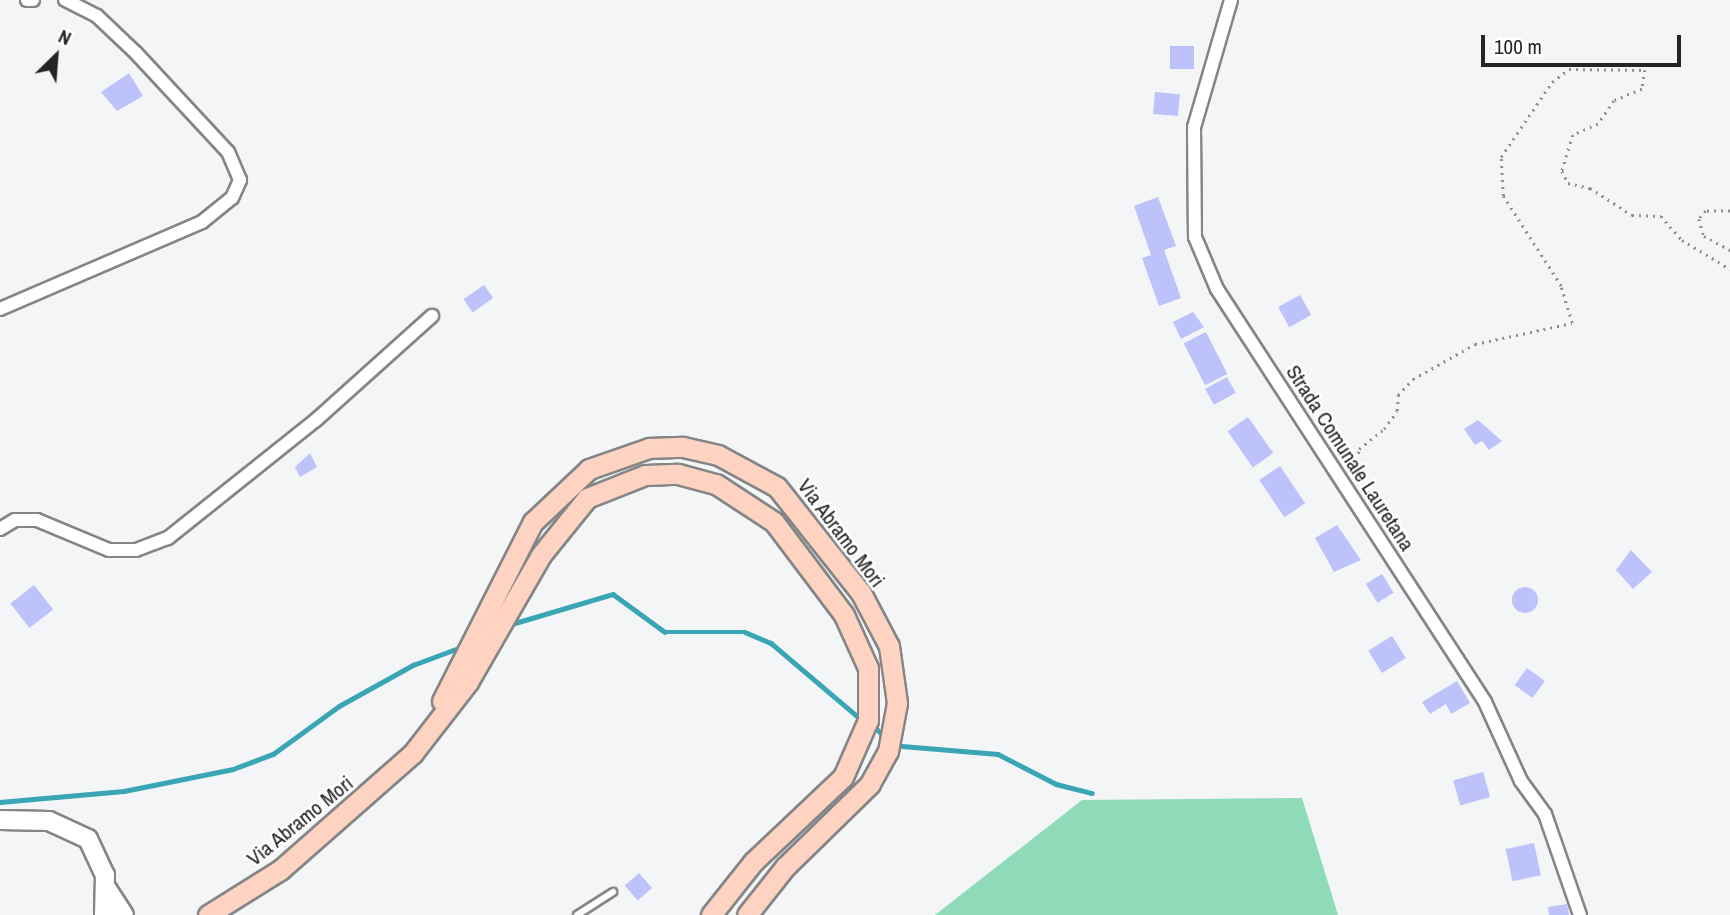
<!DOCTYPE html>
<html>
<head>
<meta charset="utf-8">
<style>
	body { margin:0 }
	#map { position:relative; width:1730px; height:915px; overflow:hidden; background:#f3f5f7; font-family:"Archivo Narrow",sans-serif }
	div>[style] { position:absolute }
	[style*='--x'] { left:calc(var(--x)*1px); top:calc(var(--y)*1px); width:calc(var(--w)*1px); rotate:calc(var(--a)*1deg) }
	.green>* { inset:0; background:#8fdab9 }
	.stream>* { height:4.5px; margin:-2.25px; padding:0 2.25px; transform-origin:2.25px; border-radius:2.25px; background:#3aa5b5 }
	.building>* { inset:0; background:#bec2fa; transform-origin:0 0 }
	.round { border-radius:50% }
	.path>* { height:2.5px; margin-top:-1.25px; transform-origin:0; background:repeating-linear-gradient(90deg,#8e8f91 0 2px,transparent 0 7px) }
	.roads { filter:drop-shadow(2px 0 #838587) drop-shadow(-2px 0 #838587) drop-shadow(0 2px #838587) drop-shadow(0 -2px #838587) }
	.lane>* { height:6px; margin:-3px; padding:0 3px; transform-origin:3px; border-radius:3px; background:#fff }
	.street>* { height:12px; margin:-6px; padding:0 6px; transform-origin:6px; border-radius:6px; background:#fff }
	.secondary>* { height:18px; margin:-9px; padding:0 9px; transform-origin:9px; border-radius:9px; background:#fff }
	.primary>* { height:19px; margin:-9.5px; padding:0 9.5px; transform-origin:9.5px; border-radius:9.5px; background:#ffd3c1 }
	span { translate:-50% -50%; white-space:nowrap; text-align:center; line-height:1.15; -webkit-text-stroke:5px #fff; paint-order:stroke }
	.street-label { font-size:21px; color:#232425 }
	.north { position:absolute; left:21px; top:21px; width:70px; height:70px; -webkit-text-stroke:5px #fff; paint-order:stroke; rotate:25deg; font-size:19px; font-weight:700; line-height:28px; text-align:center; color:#232425 }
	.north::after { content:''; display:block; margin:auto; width:24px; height:32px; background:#232425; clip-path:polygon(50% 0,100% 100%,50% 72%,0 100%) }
	.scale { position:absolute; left:1481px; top:35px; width:200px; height:32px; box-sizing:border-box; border:4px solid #232425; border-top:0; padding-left:9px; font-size:21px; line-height:24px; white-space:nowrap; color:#232425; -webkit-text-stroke:5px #fff; paint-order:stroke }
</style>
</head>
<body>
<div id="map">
	<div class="green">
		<div style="clip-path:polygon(1302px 798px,1338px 915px,935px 915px,1082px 800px)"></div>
	</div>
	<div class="stream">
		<div style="--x:515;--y:623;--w:102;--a:-16.5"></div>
		<div style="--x:613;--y:594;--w:64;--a:36.2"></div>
		<div style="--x:665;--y:632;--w:80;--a:0"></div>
		<div style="--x:745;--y:632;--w:28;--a:23"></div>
		<div style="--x:771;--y:643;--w:113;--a:40.3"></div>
		<div style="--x:878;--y:730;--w:4;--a:45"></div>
		<div style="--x:902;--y:746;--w:96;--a:4.8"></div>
		<div style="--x:998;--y:754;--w:65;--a:27.3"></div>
		<div style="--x:1056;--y:784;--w:37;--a:14"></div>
		<div style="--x:0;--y:802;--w:124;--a:-5.1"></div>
		<div style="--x:124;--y:791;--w:111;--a:-11.4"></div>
		<div style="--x:233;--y:769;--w:43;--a:-20.6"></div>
		<div style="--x:273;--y:754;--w:82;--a:-36"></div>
		<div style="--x:339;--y:706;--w:85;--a:-29"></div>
		<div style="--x:413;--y:665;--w:46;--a:-20.4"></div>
	</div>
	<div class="building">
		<div style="left:1170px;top:46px;width:24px;height:23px"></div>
		<div style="clip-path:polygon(129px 73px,143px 96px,117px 111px,101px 92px)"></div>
		<div style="left:1155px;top:92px;width:25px;height:22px;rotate:5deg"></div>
		<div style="clip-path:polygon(1158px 197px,1176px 246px,1164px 250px,1181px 298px,1159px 306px,1142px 258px,1151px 255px,1134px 206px)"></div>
		<div style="left:484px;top:285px;width:16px;height:25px;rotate:55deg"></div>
		<div style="left:1300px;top:295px;width:23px;height:25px;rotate:61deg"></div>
		<div style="clip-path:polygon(1193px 312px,1204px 327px,1181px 339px,1173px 322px)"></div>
		<div style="left:1206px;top:332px;width:47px;height:25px;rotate:63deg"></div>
		<div style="left:1227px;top:377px;width:18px;height:25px;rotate:61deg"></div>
		<div style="left:1248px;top:417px;width:44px;height:25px;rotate:55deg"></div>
		<div style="clip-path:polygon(1478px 420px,1502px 441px,1489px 450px,1482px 441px,1475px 445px,1464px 429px)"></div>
		<div style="clip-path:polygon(310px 453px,317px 467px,300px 477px,295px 467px)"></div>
		<div style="left:1280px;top:466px;width:45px;height:25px;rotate:56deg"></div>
		<div style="clip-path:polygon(1337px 525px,1361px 560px,1334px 572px,1315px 538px)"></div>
		<div style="clip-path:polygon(1631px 550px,1652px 572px,1633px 589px,1616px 570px)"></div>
		<div style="left:1382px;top:574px;width:22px;height:19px;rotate:58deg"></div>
		<div style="left:34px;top:585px;width:31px;height:30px;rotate:52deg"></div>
		<div class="round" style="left:1512px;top:587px;width:26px;height:26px"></div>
		<div style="left:1392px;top:636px;width:26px;height:28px;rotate:58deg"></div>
		<div style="left:1527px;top:668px;width:22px;height:21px;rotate:36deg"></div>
		<div style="clip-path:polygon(1457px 681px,1470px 703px,1451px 714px,1446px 704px,1430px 714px,1422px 702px)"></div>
		<div style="left:1483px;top:772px;width:26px;height:31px;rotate:74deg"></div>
		<div style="left:1534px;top:843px;width:33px;height:29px;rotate:78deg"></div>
		<div style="left:639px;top:873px;width:20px;height:19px;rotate:49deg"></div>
		<div style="clip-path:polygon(1567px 904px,1569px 915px,1549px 915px,1548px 907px)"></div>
	</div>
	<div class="path">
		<div style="--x:1730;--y:211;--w:24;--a:180"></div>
		<div style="--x:1706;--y:211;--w:11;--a:131"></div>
		<div style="--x:1699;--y:219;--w:18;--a:74"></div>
		<div style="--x:1704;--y:236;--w:30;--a:28"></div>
		<div style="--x:1382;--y:518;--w:58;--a:-117.9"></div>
		<div style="--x:1355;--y:467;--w:18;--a:-77"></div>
		<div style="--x:1359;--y:449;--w:32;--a:-39"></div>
		<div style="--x:1384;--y:429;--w:22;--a:-54"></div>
		<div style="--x:1397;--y:411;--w:16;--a:-86"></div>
		<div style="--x:1398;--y:395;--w:22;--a:-47"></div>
		<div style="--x:1413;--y:379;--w:71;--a:-29.4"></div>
		<div style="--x:1475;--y:344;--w:99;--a:-12.2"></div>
		<div style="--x:1572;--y:323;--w:39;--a:-107"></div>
		<div style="--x:1561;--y:286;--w:107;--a:-122.8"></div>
		<div style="--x:1503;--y:196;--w:39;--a:-93"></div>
		<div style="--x:1501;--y:157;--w:91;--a:-55.8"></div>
		<div style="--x:1552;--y:82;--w:21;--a:-37"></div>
		<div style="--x:1569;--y:69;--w:76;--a:0.8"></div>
		<div style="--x:1645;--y:70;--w:19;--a:99"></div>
		<div style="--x:1642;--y:89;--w:30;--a:157"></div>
		<div style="--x:1614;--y:101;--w:28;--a:125"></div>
		<div style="--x:1598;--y:124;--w:27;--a:156"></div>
		<div style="--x:1573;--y:135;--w:38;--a:107"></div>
		<div style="--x:1562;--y:171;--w:13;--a:63"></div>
		<div style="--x:1568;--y:183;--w:23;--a:13"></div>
		<div style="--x:1590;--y:188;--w:50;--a:32.7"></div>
		<div style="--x:1632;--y:215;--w:29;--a:2"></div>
		<div style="--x:1661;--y:216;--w:32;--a:49"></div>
		<div style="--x:1682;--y:240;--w:56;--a:31.1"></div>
	</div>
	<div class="roads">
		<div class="lane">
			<div style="--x:577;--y:915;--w:43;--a:-32.6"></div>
		</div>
		<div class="street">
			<div style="--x:27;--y:0;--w:6;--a:0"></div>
			<div style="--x:1231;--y:0;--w:132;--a:106.2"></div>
			<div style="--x:1194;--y:127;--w:110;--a:89.5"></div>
			<div style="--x:1195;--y:237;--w:56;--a:67.1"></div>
			<div style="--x:1217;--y:289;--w:492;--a:57"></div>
			<div style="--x:1485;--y:702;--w:87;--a:65.5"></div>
			<div style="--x:1521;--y:781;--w:41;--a:54"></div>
			<div style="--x:1545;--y:814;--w:107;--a:70.9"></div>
			<div style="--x:0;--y:309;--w:220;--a:-23.3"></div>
			<div style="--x:202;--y:222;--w:38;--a:-39"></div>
			<div style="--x:232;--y:198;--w:20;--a:-66"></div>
			<div style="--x:240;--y:180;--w:30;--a:-113"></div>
			<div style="--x:228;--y:152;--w:135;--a:-132.9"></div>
			<div style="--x:136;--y:53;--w:54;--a:-136.5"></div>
			<div style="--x:97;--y:16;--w:36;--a:-153"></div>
			<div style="--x:0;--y:529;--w:17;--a:-31"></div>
			<div style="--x:15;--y:520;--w:22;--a:0"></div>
			<div style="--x:37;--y:520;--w:78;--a:22.6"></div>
			<div style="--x:109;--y:550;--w:27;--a:0"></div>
			<div style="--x:136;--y:550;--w:34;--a:-21"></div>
			<div style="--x:168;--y:538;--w:189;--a:-38.6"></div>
			<div style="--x:316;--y:420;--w:156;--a:-41.9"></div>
		</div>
		<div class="secondary">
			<div style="--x:0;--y:820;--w:49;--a:1.2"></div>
			<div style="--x:49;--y:821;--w:43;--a:24.8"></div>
			<div style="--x:88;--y:839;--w:40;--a:65"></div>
			<div style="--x:105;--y:875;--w:40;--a:91.4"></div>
			<div style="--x:107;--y:889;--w:31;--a:57"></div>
		</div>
		<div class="primary">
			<div style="--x:442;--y:701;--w:201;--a:-63.1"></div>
			<div style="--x:533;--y:522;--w:77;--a:-43.4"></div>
			<div style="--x:589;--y:469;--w:64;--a:-19.3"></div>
			<div style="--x:649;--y:448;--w:34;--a:-2"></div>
			<div style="--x:683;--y:447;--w:36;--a:13"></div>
			<div style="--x:718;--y:455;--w:67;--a:28.5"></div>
			<div style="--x:777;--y:487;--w:135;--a:51.6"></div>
			<div style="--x:861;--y:593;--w:60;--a:62.2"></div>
			<div style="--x:889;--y:646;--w:58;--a:82"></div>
			<div style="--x:897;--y:703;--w:49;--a:100.6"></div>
			<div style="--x:888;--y:751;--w:38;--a:119"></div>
			<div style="--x:870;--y:784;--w:119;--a:135.7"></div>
			<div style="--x:785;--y:867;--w:61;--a:128.4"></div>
			<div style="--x:208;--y:915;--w:85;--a:-32"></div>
			<div style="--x:280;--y:870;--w:177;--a:-41.3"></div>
			<div style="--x:413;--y:753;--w:90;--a:-52.2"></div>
			<div style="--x:468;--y:682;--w:146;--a:-60.1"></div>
			<div style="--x:541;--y:555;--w:73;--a:-51.1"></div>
			<div style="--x:587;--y:498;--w:62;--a:-21.6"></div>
			<div style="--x:645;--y:475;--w:33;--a:-2"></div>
			<div style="--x:678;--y:474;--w:39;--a:15"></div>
			<div style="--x:716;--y:484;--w:69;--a:33.2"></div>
			<div style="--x:774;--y:522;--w:116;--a:53"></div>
			<div style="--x:844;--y:615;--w:58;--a:65.6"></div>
			<div style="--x:868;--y:668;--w:52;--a:90"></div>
			<div style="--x:868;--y:720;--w:62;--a:113.7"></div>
			<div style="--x:843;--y:777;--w:124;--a:136.6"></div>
			<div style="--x:753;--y:862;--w:68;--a:128.4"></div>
		</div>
	</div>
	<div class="street-label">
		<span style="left:1350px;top:458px;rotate:57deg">Strada Comunale Lauretana</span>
		<span style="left:841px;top:533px;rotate:53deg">Via Abramo Mori</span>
		<span style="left:300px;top:821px;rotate:-39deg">Via Abramo Mori</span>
	</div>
	<div class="north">N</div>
	<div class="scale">100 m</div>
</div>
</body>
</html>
